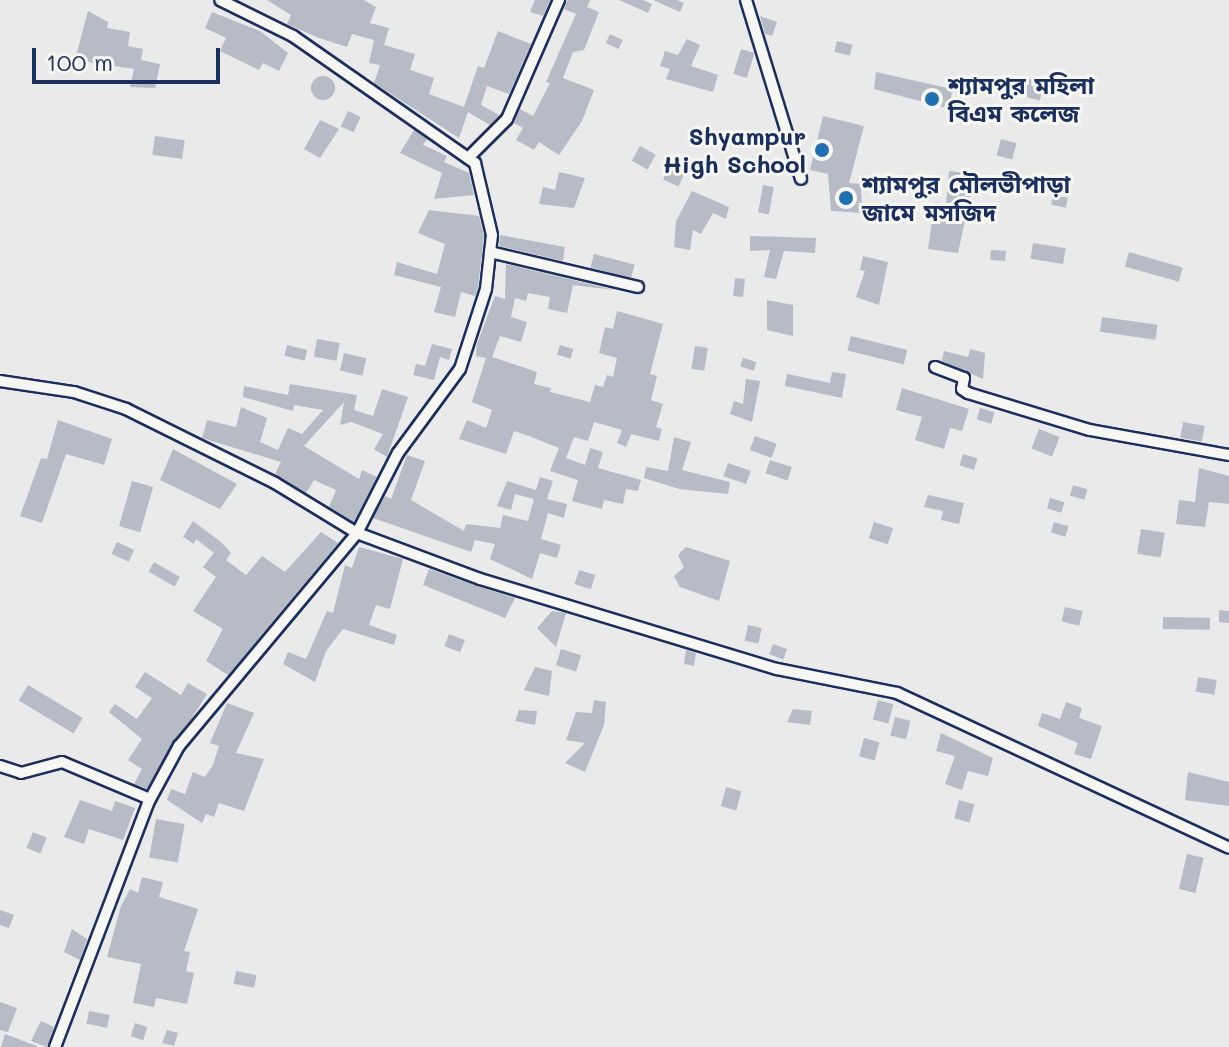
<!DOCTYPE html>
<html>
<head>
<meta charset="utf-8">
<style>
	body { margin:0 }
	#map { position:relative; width:1229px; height:1047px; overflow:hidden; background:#e9eae9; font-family:Mali,"Noto Sans Bengali",sans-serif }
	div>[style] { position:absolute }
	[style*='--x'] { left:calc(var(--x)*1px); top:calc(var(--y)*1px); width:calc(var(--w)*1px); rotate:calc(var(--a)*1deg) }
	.building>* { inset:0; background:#b6bbc6; transform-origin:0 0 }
	.round { border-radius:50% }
	.roads { filter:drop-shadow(2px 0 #1b2f5e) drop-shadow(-2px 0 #1b2f5e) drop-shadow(0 2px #1b2f5e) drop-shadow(0 -2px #1b2f5e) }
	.minor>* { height:10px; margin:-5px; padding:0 5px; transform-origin:5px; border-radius:5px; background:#f6f6f2 }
	.dots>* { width:22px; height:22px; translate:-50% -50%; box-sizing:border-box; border:4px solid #f6f6f2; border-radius:50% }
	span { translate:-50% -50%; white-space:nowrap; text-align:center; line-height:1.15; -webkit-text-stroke:6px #f6f6f2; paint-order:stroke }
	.poi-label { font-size:24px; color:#1b2f5e; font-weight:700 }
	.left { translate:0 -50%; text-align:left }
	.right { translate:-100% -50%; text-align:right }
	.scale { position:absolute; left:32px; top:48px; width:188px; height:36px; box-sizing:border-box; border:4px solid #1b2f5e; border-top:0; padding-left:10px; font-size:24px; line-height:28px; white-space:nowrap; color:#1b2f5e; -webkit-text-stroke:6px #f6f6f2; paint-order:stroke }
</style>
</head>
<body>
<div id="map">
	<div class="building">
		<div style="clip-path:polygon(267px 0,364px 0,376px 7px,370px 23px,389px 28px,384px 45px,415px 54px,410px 70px,434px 78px,429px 94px,464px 107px,478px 66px,484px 68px,498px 31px,531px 44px,509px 94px,487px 86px,481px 105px,499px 115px,490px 125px,468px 112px,459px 138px,374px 83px,380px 65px,369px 63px,374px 40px,352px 34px,347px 47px,319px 38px,287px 24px,291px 15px)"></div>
		<div style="clip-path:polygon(535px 0,550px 0,543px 16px,530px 12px)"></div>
		<div style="clip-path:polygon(567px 0,590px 0,587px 7px,599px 12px,584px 50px,573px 52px,563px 78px,594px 90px,582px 121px,559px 155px,539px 142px,534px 150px,516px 140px,523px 128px,514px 123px,520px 109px,533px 116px,550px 83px,546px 82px,576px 14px,564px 9px)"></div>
		<div style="clip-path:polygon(619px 0,643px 0,652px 4px,648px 13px)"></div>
		<div style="clip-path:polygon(653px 0,677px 0,684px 3px,680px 12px)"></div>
		<div style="clip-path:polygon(88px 11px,108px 22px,107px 28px,130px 32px,128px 46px,143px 49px,141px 60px,160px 64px,155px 88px,130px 87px,134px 69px,75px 60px)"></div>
		<div style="clip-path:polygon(212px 12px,260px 31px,288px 53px,279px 71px,263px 63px,259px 70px,220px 51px,226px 38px,205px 28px)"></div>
		<div style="clip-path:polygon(760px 16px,777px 22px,772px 36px,765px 34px)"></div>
		<div style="left:610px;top:34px;width:14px;height:10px;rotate:25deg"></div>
		<div style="clip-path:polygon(687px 39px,700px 45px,691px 66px,718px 75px,713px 92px,666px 79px,670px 69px,660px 66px,665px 51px,678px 55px)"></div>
		<div style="left:837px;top:41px;width:16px;height:11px;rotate:14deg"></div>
		<div style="left:741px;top:49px;width:14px;height:26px;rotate:17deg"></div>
		<div style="clip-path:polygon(876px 72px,952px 89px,950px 109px,874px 89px)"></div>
		<div class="round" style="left:311px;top:76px;width:24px;height:24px"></div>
		<div style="left:1029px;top:79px;width:16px;height:18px;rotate:15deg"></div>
		<div style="left:348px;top:111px;width:14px;height:17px;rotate:25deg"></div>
		<div style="clip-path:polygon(823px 116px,864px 126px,849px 183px,861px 184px,862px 213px,831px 211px,828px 174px,810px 170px)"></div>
		<div style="clip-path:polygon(320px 120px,339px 129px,320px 158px,304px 149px)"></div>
		<div style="clip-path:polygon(414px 130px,427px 139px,423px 145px,447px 156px,444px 162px,469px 173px,474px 195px,434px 199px,442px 173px,400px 153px)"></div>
		<div style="left:155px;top:136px;width:30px;height:19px;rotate:8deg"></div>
		<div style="left:1001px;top:139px;width:16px;height:17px;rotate:15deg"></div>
		<div style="left:640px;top:146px;width:18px;height:17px;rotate:29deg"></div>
		<div style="left:670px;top:164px;width:17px;height:17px;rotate:24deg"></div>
		<div style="clip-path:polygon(949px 171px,975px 174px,958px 253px,928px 249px,935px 202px,946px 204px)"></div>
		<div style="clip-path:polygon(559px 172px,585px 178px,574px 208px,539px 204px,543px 187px,555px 190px)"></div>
		<div style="left:763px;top:185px;width:11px;height:28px;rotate:10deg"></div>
		<div style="clip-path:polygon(692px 191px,729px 207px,726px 219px,713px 213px,701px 234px,693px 230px,690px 250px,674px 247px,676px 221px)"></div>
		<div style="left:1053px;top:195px;width:15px;height:10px;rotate:11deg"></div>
		<div style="clip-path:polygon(429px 210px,479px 216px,484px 236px,478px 287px,475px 296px,461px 292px,455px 317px,434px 312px,441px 287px,394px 275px,397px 262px,437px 274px,445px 244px,418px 233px)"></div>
		<div style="clip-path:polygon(500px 235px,565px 247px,563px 261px,499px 246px)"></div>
		<div style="clip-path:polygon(750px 236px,816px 238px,815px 253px,784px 251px,776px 279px,764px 277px,770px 250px,750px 251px)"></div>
		<div style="left:1033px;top:243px;width:33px;height:16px;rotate:9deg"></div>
		<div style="left:991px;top:250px;width:15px;height:10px;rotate:4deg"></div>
		<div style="left:1129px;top:252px;width:56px;height:15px;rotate:16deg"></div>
		<div style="left:594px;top:254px;width:42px;height:14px;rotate:15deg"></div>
		<div style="clip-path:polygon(863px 256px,888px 262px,879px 305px,856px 297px,865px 271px,860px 270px)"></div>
		<div style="clip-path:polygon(506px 264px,615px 290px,573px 285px,567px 313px,548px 309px,550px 297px,528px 293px,526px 301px,515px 298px,511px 317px,527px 322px,521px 342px,500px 336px,492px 357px,537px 372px,534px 384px,551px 388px,550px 392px,590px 402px,595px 385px,603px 387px,607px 375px,613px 377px,617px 358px,599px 353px,605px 327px,613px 329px,617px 311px,663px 324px,650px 374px,657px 376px,651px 400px,663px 404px,656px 427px,662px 429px,659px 441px,631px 434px,626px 447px,617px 443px,622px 430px,594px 422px,588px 441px,574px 437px,566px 458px,585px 465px,590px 448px,603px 452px,598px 468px,641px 480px,638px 491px,626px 489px,623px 504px,604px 500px,602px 509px,572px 501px,578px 480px,550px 471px,559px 448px,529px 436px,514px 431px,506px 454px,459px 439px,467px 420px,486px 428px,492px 410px,472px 402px,486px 358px,476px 356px,477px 344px,495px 296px,505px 299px)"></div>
		<div style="left:735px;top:278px;width:10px;height:18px;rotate:6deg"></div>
		<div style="clip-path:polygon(767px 300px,793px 305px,793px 336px,767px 330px)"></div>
		<div style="left:1102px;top:317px;width:56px;height:15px;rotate:8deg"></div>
		<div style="left:851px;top:336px;width:58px;height:15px;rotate:14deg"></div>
		<div style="left:317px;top:339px;width:23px;height:18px;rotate:10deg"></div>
		<div style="clip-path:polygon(432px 344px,452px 349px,449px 360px,440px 357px,434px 380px,413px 375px,416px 364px,425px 366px)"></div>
		<div style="left:287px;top:345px;width:21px;height:11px;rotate:14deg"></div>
		<div style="left:560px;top:345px;width:14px;height:10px;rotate:17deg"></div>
		<div style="left:695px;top:346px;width:13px;height:23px;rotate:9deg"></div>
		<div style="clip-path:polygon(970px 349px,985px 353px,983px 379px,942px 361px,944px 351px,968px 357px)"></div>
		<div style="left:344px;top:353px;width:23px;height:18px;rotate:13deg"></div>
		<div style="left:743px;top:358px;width:14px;height:9px;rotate:17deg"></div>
		<div style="clip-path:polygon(832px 372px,846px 374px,842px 398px,785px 386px,787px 374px,830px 383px)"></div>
		<div style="clip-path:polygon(746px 379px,760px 381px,752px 422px,730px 414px,734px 401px,743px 404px)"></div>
		<div style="clip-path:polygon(290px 384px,357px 395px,354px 410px,373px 416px,382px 389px,408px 397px,387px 457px,374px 449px,383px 434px,351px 422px,340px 425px,344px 402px,304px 446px,359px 479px,362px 470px,377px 477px,354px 522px,329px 507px,336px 490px,314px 480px,306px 493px,275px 474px,281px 462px,202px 438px,207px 420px,236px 427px,241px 407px,267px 418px,260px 442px,278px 450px,288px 428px,302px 434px,323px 410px,294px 405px,293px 411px,243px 397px,244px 386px,288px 395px)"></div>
		<div style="clip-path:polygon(902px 388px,969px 409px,962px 431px,950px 428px,944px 449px,915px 440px,922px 417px,896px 410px)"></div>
		<div style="left:980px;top:408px;width:15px;height:12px;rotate:16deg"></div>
		<div style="clip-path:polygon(58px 420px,112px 439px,104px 465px,66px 454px,42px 523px,20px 516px,41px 458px,47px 459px)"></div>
		<div style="left:1183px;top:422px;width:22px;height:16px;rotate:10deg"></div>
		<div style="left:1039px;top:429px;width:22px;height:21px;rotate:21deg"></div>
		<div style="left:755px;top:436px;width:23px;height:15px;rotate:20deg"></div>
		<div style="clip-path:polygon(674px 437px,691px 442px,682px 470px,730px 482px,728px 494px,679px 489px,644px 478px,646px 467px,668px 471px)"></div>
		<div style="clip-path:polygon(173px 449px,237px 484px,220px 509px,160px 480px)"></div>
		<div style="left:963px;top:454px;width:15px;height:12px;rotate:16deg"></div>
		<div style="clip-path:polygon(407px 455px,425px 461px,411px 500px,464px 531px,466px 524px,500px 528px,503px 515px,528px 521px,534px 499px,515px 494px,511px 510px,497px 506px,507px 481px,536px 490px,540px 477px,553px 481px,547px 499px,567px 504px,564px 518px,548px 513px,541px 539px,561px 545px,557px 558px,540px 553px,532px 579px,490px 559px,495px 544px,475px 540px,471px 552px,373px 518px,385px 496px,391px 499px)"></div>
		<div style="left:770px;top:460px;width:23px;height:14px;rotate:18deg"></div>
		<div style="left:728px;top:463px;width:24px;height:14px;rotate:19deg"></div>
		<div style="clip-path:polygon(1199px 468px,1229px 476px,1229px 504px,1209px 502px,1205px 527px,1176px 524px,1179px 500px,1195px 502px)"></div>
		<div style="left:132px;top:481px;width:22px;height:47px;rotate:16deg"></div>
		<div style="left:1073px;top:485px;width:15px;height:11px;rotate:16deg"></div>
		<div style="clip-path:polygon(928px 495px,964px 503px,959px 524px,941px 520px,943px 511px,924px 507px)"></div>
		<div style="left:1050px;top:498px;width:15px;height:11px;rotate:16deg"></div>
		<div style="clip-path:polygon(193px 521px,221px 542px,231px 553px,226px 560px,246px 575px,262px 556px,285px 572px,321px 532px,338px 543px,228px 675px,206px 661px,223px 629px,193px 611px,216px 577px,203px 567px,214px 553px,196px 539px,194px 544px,183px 537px)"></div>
		<div style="left:874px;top:522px;width:20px;height:17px;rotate:18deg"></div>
		<div style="left:1054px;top:522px;width:15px;height:11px;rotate:16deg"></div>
		<div style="left:1141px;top:529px;width:24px;height:25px;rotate:9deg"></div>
		<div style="left:117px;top:542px;width:19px;height:13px;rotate:25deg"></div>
		<div style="clip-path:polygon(359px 547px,403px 559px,390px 609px,376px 605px,369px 625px,397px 635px,394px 645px,343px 629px,326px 651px,315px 682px,283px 664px,288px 652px,306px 659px,327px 611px,333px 613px,345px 565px,352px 568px)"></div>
		<div style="clip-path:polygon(686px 547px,730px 561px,719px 601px,680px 587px,674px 576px,684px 567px,678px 555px)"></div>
		<div style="left:154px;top:562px;width:30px;height:11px;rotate:30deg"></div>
		<div style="clip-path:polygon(429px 569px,477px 586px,515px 598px,505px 618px,423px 585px)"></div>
		<div style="left:579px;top:570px;width:17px;height:15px;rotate:17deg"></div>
		<div style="left:1065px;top:607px;width:18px;height:15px;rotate:13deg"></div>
		<div style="clip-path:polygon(1219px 610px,1229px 611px,1229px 623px,1219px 622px)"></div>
		<div style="clip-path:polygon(552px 611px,566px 613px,556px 647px,537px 628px)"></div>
		<div style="left:1163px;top:617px;width:47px;height:12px;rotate:1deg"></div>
		<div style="left:748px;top:625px;width:14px;height:16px;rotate:12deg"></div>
		<div style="left:449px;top:634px;width:17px;height:13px;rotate:21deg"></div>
		<div style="left:773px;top:644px;width:15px;height:11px;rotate:20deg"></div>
		<div style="left:561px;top:649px;width:21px;height:17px;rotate:17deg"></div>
		<div style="clip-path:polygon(686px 650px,696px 653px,694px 666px,684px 664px)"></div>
		<div style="clip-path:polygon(535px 667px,552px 671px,549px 696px,524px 690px)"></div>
		<div style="clip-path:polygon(145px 672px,181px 695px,188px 683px,207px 694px,147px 789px,134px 784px,142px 769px,128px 760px,142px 739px,109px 712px,115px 704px,137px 719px,152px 698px,135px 687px)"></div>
		<div style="left:1198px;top:677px;width:19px;height:15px;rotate:9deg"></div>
		<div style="left:28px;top:685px;width:64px;height:18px;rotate:31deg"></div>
		<div style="clip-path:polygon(594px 700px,606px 702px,604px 725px,585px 772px,565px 763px,585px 743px,566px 740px,576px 712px,592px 713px)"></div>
		<div style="left:878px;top:700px;width:16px;height:20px;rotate:15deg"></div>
		<div style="clip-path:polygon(1066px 702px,1082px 708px,1079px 718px,1102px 726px,1091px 759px,1074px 754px,1078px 743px,1038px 726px,1042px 713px,1060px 719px)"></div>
		<div style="clip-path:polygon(227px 703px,254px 713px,236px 753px,264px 759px,244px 811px,219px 803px,214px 817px,206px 814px,202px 823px,167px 800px,171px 789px,185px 794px,193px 772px,205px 777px,213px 765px,219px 746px,210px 743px)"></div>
		<div style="clip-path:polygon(793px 709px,812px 711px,810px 725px,787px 722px)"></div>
		<div style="clip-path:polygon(519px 710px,537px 711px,535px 725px,515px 721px)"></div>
		<div style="left:895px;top:717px;width:16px;height:19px;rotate:14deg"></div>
		<div style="clip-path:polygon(941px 733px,993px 758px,988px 776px,968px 771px,962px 790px,945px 784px,955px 756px,936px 751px)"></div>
		<div style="left:864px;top:738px;width:16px;height:19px;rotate:15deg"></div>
		<div style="clip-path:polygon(1188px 772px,1229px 782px,1229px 806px,1185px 800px)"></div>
		<div style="left:726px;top:787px;width:16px;height:20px;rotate:15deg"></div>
		<div style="clip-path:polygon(80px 800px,112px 811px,115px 801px,135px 808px,123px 840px,89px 829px,84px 844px,64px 837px)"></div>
		<div style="left:959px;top:800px;width:16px;height:19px;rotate:15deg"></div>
		<div style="left:156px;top:819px;width:29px;height:39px;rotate:10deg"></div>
		<div style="left:33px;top:832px;width:15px;height:17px;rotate:23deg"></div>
		<div style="left:1187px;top:854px;width:17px;height:36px;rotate:13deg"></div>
		<div style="clip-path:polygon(142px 877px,163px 882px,159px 897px,198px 909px,184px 951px,190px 952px,186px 971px,194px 973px,187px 1004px,156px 998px,154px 1007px,133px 1003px,141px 964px,107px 957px,121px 906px,130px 889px,138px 893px)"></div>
		<div style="clip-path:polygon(0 910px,14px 915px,9px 928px,0 925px)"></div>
		<div style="clip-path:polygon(72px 929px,87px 939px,80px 960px,64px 952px)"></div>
		<div style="left:236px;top:971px;width:21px;height:13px;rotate:11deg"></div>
		<div style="clip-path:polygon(0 1002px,17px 1008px,8px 1032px,0 1030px)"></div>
		<div style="left:89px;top:1011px;width:21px;height:13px;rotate:11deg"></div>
		<div style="clip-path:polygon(41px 1021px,54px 1027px,47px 1047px,31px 1041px)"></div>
		<div style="left:135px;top:1023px;width:13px;height:14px;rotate:18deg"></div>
		<div style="clip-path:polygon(167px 1030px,178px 1033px,174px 1046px,162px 1043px)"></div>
		<div style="clip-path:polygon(5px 1034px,37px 1046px,37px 1047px,1px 1047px)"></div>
	</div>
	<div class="roads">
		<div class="minor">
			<div style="--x:746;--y:0;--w:187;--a:72.9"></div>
			<div style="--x:468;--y:158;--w:55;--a:-45"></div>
			<div style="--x:507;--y:119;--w:130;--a:-66.4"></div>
			<div style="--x:490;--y:252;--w:152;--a:13.3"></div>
			<div style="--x:935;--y:367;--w:31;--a:21"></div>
			<div style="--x:964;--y:378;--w:11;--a:100"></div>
			<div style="--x:962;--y:389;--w:7;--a:34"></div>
			<div style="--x:968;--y:393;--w:127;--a:16.9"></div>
			<div style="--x:1090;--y:430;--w:141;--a:10.2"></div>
			<div style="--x:0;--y:381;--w:75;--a:8.5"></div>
			<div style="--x:74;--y:392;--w:55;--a:18.1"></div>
			<div style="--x:126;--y:409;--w:166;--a:26.4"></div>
			<div style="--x:275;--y:483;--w:96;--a:31.4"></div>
			<div style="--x:357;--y:533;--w:131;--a:20.5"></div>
			<div style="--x:480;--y:579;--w:310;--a:16.9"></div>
			<div style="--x:777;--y:669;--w:122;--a:11.3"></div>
			<div style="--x:897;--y:693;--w:366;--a:25"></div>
			<div style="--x:0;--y:766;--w:22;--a:18"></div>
			<div style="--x:21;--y:773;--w:42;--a:-15"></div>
			<div style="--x:62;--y:762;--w:95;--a:22.8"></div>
			<div style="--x:55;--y:1047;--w:261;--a:-69.1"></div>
			<div style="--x:148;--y:803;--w:65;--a:-61.5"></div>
			<div style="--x:179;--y:746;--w:278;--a:-50.1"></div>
			<div style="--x:357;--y:533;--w:90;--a:-62.9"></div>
			<div style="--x:398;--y:453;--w:104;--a:-53.6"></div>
			<div style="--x:460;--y:369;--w:84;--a:-72"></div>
			<div style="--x:486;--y:289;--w:54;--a:-83.7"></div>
			<div style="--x:492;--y:235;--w:74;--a:-103.3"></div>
			<div style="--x:475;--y:163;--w:222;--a:-145.1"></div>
			<div style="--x:293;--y:36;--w:81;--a:-153.7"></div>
		</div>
	</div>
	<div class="dots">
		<div style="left:932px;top:99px;background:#1f6fb2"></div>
		<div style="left:822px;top:150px;background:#1f6fb2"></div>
		<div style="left:846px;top:198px;background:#1f6fb2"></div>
	</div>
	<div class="poi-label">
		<span class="left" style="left:948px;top:99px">শ্যামপুর মহিলা<br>বিএম কলেজ</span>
		<span class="right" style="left:806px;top:150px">Shyampur<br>High School</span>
		<span class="left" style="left:862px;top:198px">শ্যামপুর মৌলভীপাড়া<br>জামে মসজিদ</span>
	</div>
	<div class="scale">100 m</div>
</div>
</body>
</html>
